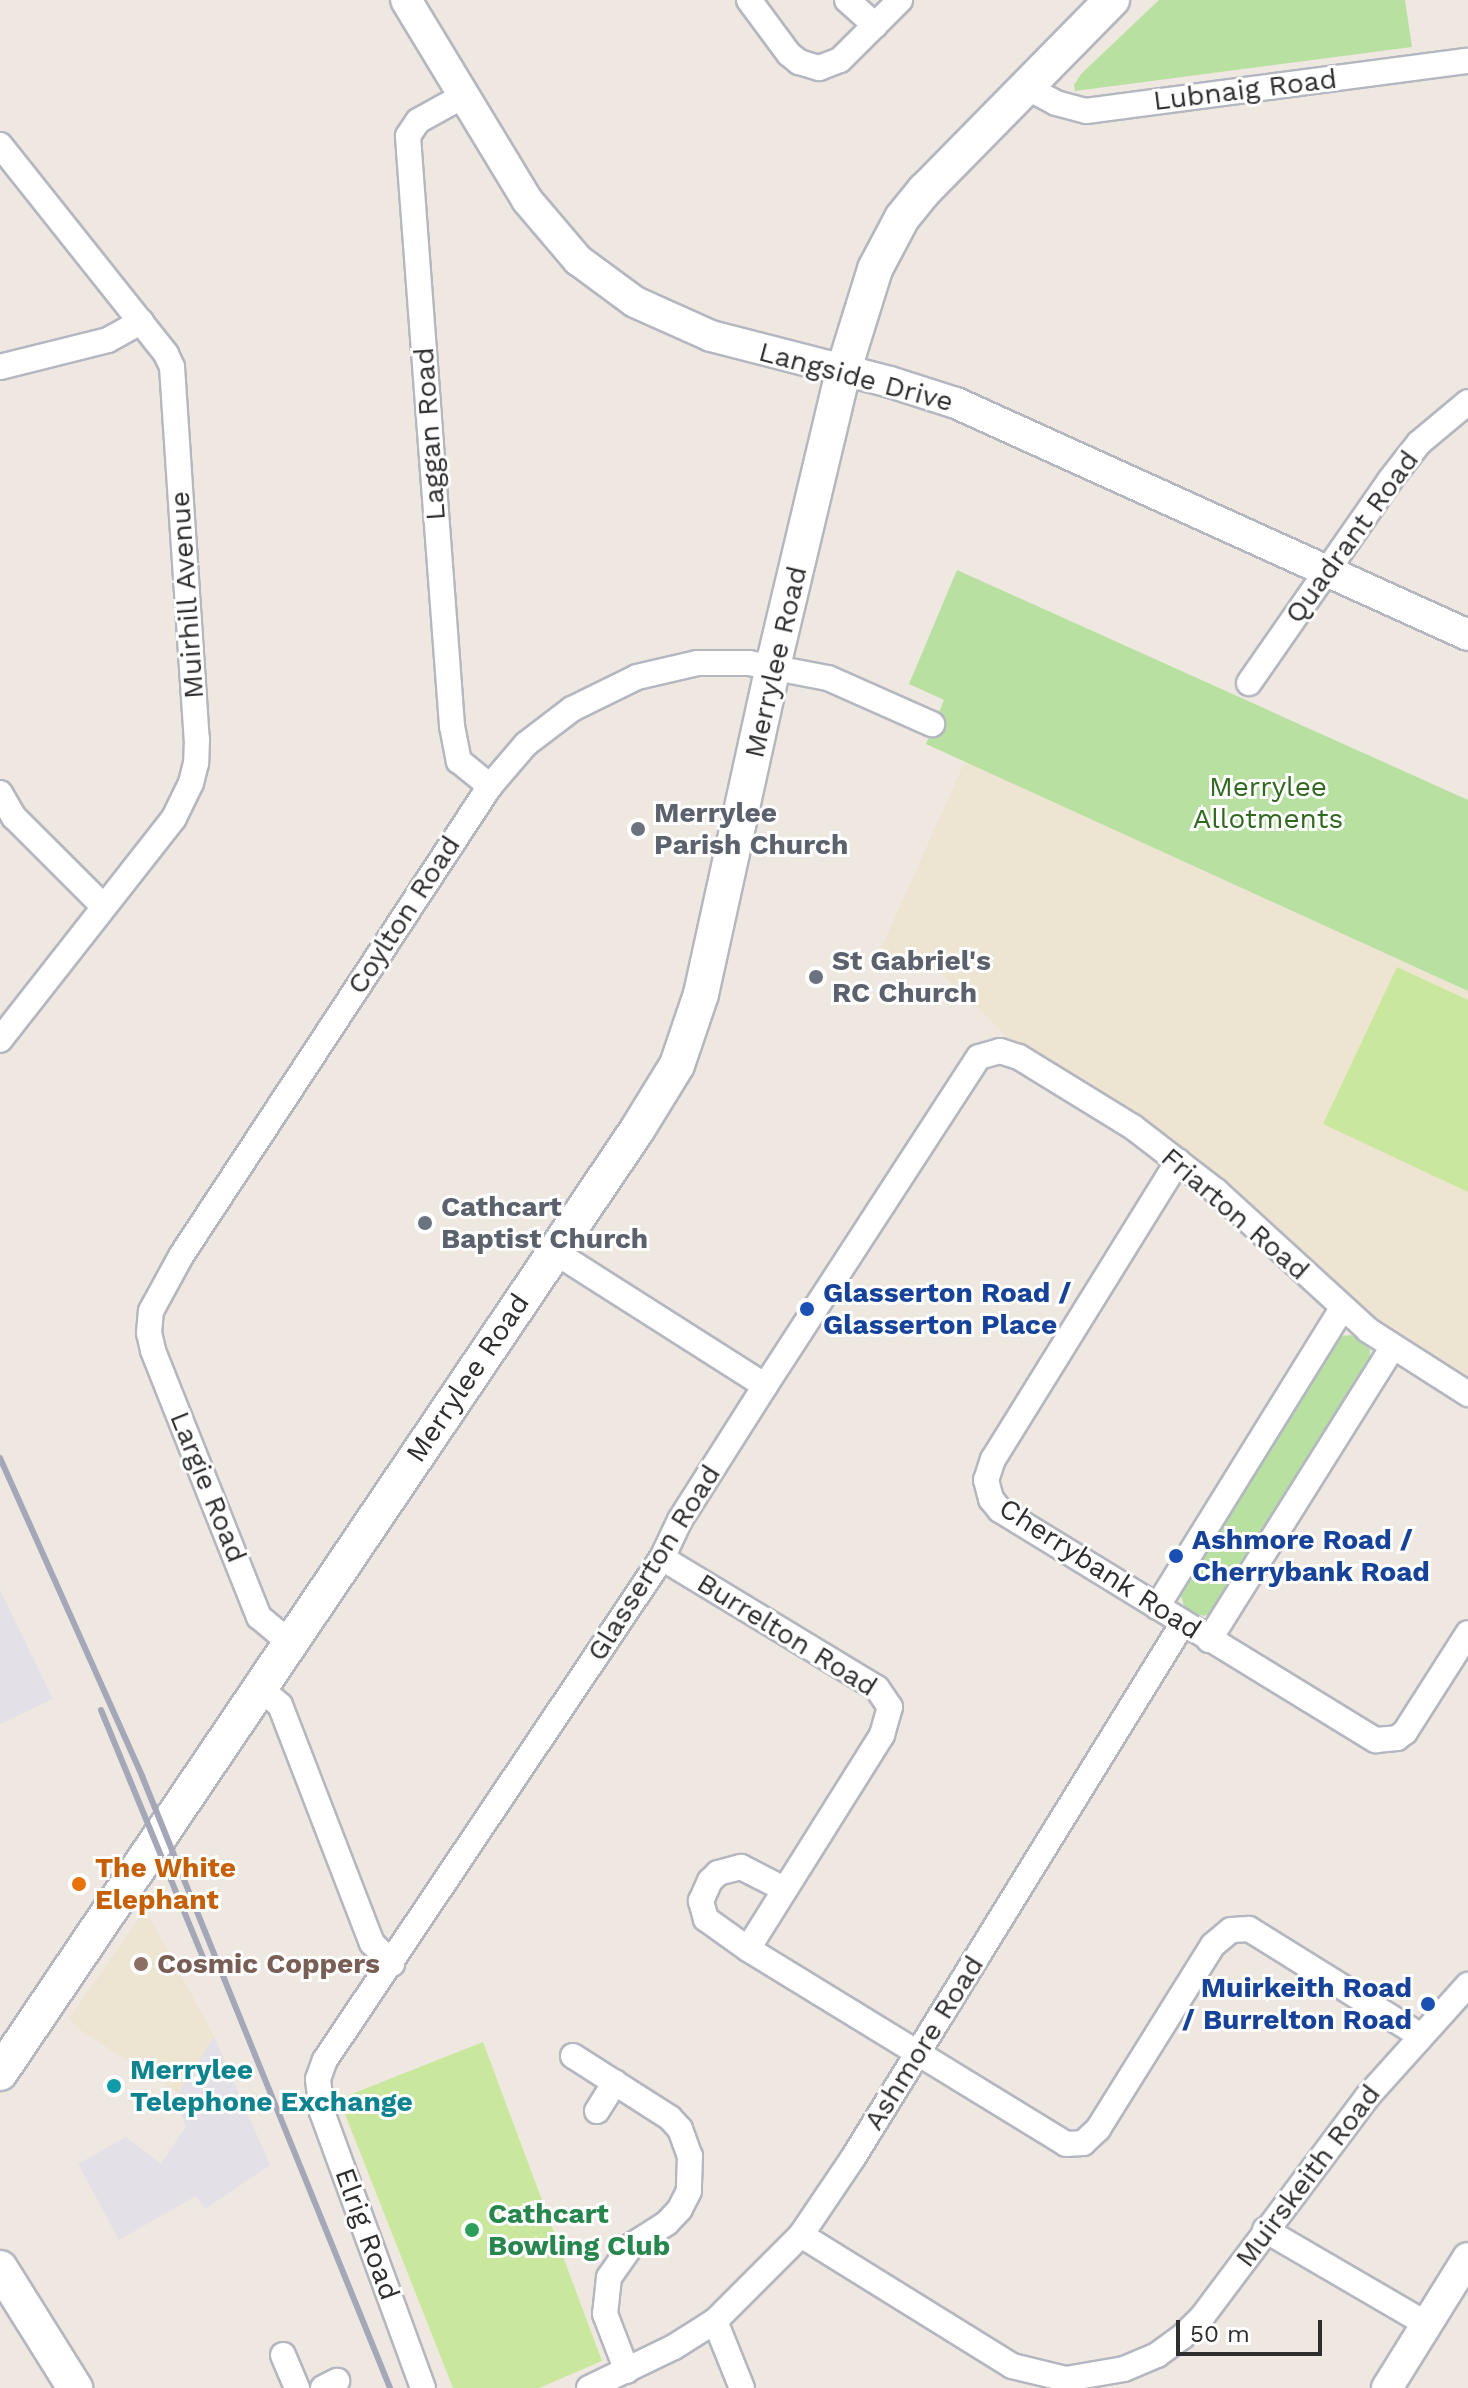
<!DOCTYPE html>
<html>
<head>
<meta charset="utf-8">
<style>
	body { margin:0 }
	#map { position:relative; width:1468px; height:2388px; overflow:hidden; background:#eee8e1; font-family:"Work Sans",sans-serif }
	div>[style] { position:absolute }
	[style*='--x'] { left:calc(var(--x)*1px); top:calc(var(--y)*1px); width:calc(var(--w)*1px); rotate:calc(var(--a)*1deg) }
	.industrial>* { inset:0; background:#e3e1e7 }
	.education>* { inset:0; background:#eee4d2 }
	.green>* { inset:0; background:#b8e1a1 }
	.pitch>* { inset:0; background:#cae89d }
	.roads { filter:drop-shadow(2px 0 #b4b7c0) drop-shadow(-2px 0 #b4b7c0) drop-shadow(0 2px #b4b7c0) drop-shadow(0 -2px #b4b7c0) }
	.minor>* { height:24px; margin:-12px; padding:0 12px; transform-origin:12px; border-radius:12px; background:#fff }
	.tertiary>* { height:30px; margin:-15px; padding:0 15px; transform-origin:15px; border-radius:15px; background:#fff }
	.secondary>* { height:34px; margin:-17px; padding:0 17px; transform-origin:17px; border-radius:17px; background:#fff }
	.rail>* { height:6px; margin:-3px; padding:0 3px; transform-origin:3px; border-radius:3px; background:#a4a7b7 }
	.dots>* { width:22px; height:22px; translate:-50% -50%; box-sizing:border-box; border:4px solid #fff; border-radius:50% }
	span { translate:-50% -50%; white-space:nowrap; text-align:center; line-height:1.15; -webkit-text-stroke:6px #fff; paint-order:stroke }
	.street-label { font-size:28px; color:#2e2e2e }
	.park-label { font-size:28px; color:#30691f }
	.worship-label { font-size:28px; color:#5b616d; font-weight:700 }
	.left { translate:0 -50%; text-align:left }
	.transit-label { font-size:28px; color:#164399; font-weight:700 }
	.right { translate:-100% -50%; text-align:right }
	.food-label { font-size:28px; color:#c56008; font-weight:700 }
	.education-label { font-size:28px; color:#785e54; font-weight:700 }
	.culture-label { font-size:28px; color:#0d838f; font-weight:700 }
	.leisure-label { font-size:28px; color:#27864d; font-weight:700 }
	.scale { position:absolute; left:1176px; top:2320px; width:146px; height:36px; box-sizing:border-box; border:4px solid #2e2e2e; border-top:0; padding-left:10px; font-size:24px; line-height:28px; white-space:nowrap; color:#2e2e2e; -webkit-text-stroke:6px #fff; paint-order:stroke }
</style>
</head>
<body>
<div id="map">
	<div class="industrial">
		<div style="clip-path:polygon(0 1590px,53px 1699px,0 1724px)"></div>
		<div style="clip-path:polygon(214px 2036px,270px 2165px,205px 2209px,196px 2196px,119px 2240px,78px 2164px,126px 2137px,161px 2164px,186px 2126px,179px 2108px,187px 2105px,178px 2093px)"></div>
	</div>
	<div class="education">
		<div style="clip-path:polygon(965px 761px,1468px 991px,1468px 1394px,1255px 1227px,1019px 1057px,1006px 1036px,941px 973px,880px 951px)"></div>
		<div style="clip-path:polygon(145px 1909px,214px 2036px,178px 2093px,83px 2032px,69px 2019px)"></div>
	</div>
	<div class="green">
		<div style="clip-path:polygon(1159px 0,1405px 0,1412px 47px,1075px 91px,1074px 85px,1081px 74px)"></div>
		<div style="clip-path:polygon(957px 570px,1468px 800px,1468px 991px,926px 744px,944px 700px,909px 684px)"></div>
		<div style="clip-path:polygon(1352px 1335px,1370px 1349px,1370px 1365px,1212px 1613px,1204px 1616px,1191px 1612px,1184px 1606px,1180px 1592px,1339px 1336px)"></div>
	</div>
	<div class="pitch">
		<div style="clip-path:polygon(1397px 967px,1468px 1000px,1468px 1192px,1323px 1124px)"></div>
		<div style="clip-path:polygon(483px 2042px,602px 2361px,539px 2388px,453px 2388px,339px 2099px)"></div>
	</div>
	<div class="roads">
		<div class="minor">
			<div style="--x:749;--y:0;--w:67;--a:53.5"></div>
			<div style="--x:789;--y:54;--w:13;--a:39"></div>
			<div style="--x:799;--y:62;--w:21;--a:17"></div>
			<div style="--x:819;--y:68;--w:22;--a:-21"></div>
			<div style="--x:840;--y:60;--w:85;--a:-45"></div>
			<div style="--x:847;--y:0;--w:38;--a:42"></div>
			<div style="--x:1026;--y:87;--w:34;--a:28"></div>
			<div style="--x:1056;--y:103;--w:31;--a:15"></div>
			<div style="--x:1086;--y:111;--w:385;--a:-7.5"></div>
			<div style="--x:463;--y:96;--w:51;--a:150.9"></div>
			<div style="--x:418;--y:121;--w:18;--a:124"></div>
			<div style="--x:408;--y:136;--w:15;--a:86"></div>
			<div style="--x:409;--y:151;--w:577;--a:85.72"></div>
			<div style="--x:452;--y:726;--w:36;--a:79"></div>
			<div style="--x:459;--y:761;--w:40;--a:39"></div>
			<div style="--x:0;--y:145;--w:267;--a:51.5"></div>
			<div style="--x:166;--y:354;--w:14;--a:65"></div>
			<div style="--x:172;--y:367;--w:373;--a:86.2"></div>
			<div style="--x:197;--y:739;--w:24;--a:92"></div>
			<div style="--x:196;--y:763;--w:21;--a:104"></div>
			<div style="--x:191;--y:783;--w:39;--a:116"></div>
			<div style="--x:174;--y:818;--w:282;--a:128.1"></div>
			<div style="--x:0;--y:367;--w:111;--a:-14"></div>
			<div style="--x:108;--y:340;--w:38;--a:-29"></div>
			<div style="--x:1249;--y:683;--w:247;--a:-55.2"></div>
			<div style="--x:1390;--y:480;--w:47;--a:-51.9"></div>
			<div style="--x:1419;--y:443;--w:64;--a:-39.9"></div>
			<div style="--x:0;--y:793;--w:28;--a:60"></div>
			<div style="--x:14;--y:817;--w:127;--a:45"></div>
			<div style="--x:1178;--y:1161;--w:351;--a:121.8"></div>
			<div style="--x:993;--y:1459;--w:22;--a:108"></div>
			<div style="--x:986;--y:1480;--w:20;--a:75"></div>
			<div style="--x:991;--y:1499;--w:14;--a:51"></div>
			<div style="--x:1000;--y:1510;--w:441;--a:31.5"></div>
			<div style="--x:1376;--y:1740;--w:21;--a:-5"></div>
			<div style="--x:1397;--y:1738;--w:10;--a:-37"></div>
			<div style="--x:1405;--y:1732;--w:117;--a:-57.5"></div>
			<div style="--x:555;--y:1252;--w:249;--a:32.5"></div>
			<div style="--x:662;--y:1558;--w:251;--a:31.2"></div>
			<div style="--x:877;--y:1688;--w:23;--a:56"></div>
			<div style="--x:890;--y:1707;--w:29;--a:106"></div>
			<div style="--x:882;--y:1735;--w:252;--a:122.1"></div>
			<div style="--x:748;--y:1949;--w:373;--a:31.5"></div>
			<div style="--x:1066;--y:2144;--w:17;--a:-3"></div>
			<div style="--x:1083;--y:2143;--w:21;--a:-43"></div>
			<div style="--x:1098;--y:2129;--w:217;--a:-58"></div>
			<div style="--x:1213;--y:1945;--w:23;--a:-40"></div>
			<div style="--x:1231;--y:1930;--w:18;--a:-3"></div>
			<div style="--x:1249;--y:1929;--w:200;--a:31.9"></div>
			<div style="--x:1157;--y:1607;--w:351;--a:-58.2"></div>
			<div style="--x:1209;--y:1640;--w:346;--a:-57.9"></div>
			<div style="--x:289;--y:1642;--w:39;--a:-140"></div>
			<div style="--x:259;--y:1617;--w:287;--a:-111.7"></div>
			<div style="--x:153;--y:1350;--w:17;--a:-103"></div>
			<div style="--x:149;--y:1333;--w:22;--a:-85"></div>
			<div style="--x:151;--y:1311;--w:63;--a:-61.4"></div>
			<div style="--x:181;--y:1256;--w:562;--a:-56.68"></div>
			<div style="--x:490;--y:786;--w:55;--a:-49.4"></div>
			<div style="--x:526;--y:744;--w:58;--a:-37.3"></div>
			<div style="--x:572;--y:709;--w:72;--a:-26.2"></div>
			<div style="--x:637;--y:677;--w:62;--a:-13.1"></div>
			<div style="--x:697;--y:663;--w:52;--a:0"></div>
			<div style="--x:749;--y:663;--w:80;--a:10.8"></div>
			<div style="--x:828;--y:678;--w:114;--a:23.9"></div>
			<div style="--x:259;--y:1687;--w:28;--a:41"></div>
			<div style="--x:280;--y:1705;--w:255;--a:68.9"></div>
			<div style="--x:372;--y:1943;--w:29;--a:46"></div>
			<div style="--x:748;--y:1949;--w:52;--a:-144.5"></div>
			<div style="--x:706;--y:1919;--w:19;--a:-106"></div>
			<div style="--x:701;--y:1901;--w:22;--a:-66"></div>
			<div style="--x:710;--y:1881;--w:11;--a:-45"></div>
			<div style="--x:718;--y:1873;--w:24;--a:-15"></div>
			<div style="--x:741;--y:1867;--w:48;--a:27.1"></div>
			<div style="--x:573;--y:2056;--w:115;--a:32.6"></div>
			<div style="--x:670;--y:2118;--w:15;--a:48"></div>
			<div style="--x:680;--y:2129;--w:29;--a:70"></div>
			<div style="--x:690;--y:2156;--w:35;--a:92"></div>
			<div style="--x:689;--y:2191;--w:20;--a:117"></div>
			<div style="--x:680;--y:2209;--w:19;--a:133"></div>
			<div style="--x:667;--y:2223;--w:43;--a:147.4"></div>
			<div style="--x:631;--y:2246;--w:38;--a:125"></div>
			<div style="--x:609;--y:2277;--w:37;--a:96"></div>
			<div style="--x:605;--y:2314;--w:61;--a:68.9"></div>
			<div style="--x:597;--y:2111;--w:34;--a:-58"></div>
			<div style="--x:1265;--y:2230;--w:185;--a:30.2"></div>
			<div style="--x:801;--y:2235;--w:248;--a:31.8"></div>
			<div style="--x:1012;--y:2366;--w:56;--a:13.5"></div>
			<div style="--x:1066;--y:2379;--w:59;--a:-9.8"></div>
			<div style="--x:1124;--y:2369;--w:36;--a:-23"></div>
			<div style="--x:1157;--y:2355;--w:31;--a:-36"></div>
			<div style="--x:1182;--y:2337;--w:28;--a:-45"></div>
			<div style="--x:1202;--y:2317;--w:275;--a:-53.1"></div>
			<div style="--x:1367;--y:2097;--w:151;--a:-48"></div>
			<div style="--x:715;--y:2321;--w:72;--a:68.1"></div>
			<div style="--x:283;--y:2355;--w:36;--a:67"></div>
			<div style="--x:323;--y:2388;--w:16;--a:-27"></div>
			<div style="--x:423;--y:2388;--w:294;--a:-110.1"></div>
			<div style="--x:322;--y:2112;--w:33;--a:-97"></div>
			<div style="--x:318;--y:2079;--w:20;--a:-70"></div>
			<div style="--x:325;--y:2060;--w:605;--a:-56.13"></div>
			<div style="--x:662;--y:1558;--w:42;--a:-64.7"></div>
			<div style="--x:680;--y:1520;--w:159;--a:-57.6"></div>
			<div style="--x:765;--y:1386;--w:392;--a:-57"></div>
			<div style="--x:979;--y:1057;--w:22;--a:-16"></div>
			<div style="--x:1000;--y:1051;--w:20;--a:18"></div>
			<div style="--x:1019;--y:1057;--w:134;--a:31.6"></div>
			<div style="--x:1133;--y:1127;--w:105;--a:37.6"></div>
			<div style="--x:1216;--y:1191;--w:206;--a:42.4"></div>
			<div style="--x:1368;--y:1330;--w:119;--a:32.6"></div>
			<div style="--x:589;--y:2388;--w:94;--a:-25.8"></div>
			<div style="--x:674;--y:2347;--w:49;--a:-32.4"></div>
			<div style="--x:715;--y:2321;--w:122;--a:-45"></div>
			<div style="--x:801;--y:2235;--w:93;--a:-56"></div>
			<div style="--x:853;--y:2158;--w:629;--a:-58.33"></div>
		</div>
		<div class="tertiary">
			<div style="--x:406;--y:0;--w:234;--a:58.8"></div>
			<div style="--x:527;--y:200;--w:79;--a:49.6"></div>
			<div style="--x:578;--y:260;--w:71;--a:36.4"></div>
			<div style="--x:635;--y:302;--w:83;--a:24.1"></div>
			<div style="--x:711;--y:336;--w:185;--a:14.4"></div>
			<div style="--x:890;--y:382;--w:69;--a:17.7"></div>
			<div style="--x:956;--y:403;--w:562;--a:24.38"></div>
			<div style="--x:1387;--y:2388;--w:153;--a:-58.1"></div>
		</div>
		<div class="secondary">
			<div style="--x:0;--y:2073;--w:1138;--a:-55.96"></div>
			<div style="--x:637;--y:1130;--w:76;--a:-58.4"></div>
			<div style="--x:677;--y:1065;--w:75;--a:-71.3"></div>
			<div style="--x:701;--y:994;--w:336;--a:-77.6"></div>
			<div style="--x:773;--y:666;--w:302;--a:-76.6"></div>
			<div style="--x:843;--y:372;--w:108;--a:-72.7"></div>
			<div style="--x:875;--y:269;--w:58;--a:-62.1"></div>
			<div style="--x:902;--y:218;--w:36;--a:-51"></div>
			<div style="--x:925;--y:190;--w:267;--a:-45.5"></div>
			<div style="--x:0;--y:2268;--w:142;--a:58"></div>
		</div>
	</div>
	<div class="rail">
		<div style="--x:0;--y:1458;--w:348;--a:65.9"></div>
		<div style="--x:142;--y:1776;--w:660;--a:67.94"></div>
		<div style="--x:101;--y:1710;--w:280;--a:67.6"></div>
	</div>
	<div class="dots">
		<div style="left:638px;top:829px;background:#6b7280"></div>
		<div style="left:816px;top:977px;background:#6b7280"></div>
		<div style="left:425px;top:1223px;background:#6b7280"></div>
		<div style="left:807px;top:1309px;background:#1a4fb4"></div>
		<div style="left:1176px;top:1556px;background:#1a4fb4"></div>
		<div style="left:79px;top:1884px;background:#e8710a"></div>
		<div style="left:141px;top:1964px;background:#8d6e63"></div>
		<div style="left:1428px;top:2004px;background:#1a4fb4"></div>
		<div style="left:114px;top:2086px;background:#0f9aa8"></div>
		<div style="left:472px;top:2230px;background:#2e9e5b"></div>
	</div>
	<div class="street-label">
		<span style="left:1245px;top:90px;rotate:-7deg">Lubnaig Road</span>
		<span style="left:856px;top:377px;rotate:15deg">Langside Drive</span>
		<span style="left:430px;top:434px;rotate:-94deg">Laggan Road</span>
		<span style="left:1352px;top:537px;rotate:-54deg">Quadrant Road</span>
		<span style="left:187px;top:595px;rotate:-94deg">Muirhill Avenue</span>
		<span style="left:776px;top:662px;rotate:-77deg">Merrylee Road</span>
		<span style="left:404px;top:915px;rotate:-57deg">Coylton Road</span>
		<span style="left:1235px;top:1214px;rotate:41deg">Friarton Road</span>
		<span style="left:468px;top:1378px;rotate:-56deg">Merrylee Road</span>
		<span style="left:208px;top:1487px;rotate:68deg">Largie Road</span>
		<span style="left:654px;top:1563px;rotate:-58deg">Glasserton Road</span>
		<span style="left:1100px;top:1569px;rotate:33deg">Cherrybank Road</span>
		<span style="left:787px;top:1635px;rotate:32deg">Burrelton Road</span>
		<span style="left:924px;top:2043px;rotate:-58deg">Ashmore Road</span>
		<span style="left:1308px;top:2176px;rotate:-53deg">Muirskeith Road</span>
		<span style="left:367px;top:2234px;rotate:70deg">Elrig Road</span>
	</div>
	<div class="park-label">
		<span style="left:1268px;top:803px">Merrylee<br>Allotments</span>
	</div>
	<div class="worship-label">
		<span class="left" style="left:654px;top:829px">Merrylee<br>Parish Church</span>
		<span class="left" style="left:832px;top:977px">St Gabriel's<br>RC Church</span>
		<span class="left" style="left:441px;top:1223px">Cathcart<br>Baptist Church</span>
	</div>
	<div class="transit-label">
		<span class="left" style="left:823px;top:1309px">Glasserton Road /<br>Glasserton Place</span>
		<span class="left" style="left:1192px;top:1556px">Ashmore Road /<br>Cherrybank Road</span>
		<span class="right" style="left:1412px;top:2004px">Muirkeith Road<br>/ Burrelton Road</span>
	</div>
	<div class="food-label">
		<span class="left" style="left:95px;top:1884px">The White<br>Elephant</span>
	</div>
	<div class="education-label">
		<span class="left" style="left:157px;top:1964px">Cosmic Coppers</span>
	</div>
	<div class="culture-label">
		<span class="left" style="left:130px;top:2086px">Merrylee<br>Telephone Exchange</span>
	</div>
	<div class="leisure-label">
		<span class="left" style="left:488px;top:2230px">Cathcart<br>Bowling Club</span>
	</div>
	<div class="scale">50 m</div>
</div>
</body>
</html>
